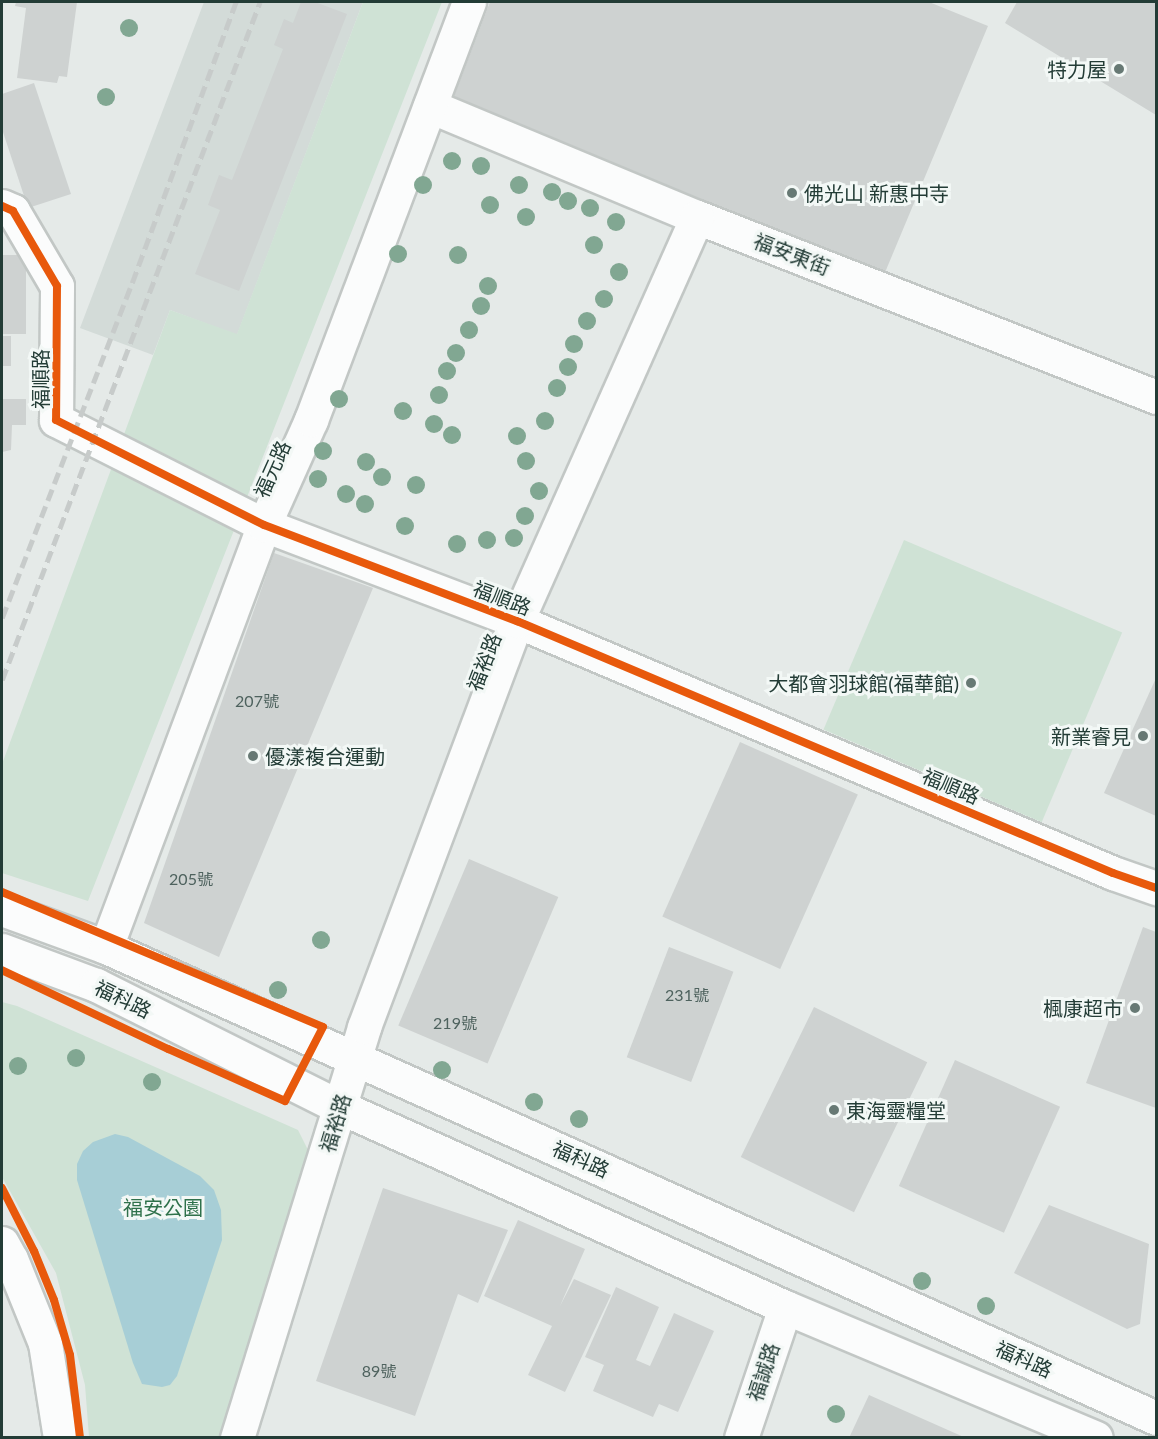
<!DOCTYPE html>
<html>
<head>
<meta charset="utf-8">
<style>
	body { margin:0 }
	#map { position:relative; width:1158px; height:1439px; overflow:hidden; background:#e5eae8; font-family:Lato,"Noto Sans TC",sans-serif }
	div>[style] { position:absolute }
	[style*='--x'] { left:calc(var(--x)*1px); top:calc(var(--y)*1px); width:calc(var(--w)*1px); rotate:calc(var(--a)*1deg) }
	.built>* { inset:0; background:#d3dbd8 }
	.green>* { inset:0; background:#cfe2d5; transform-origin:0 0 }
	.water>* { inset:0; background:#a7ced6 }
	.building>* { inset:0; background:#ced2d1; transform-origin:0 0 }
	.roads { filter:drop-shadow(2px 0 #c2c7c5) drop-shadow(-2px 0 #c2c7c5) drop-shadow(0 2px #c2c7c5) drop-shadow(0 -2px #c2c7c5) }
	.minor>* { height:33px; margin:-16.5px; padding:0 16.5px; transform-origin:16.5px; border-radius:16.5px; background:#fbfcfc }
	.rail>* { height:4.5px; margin-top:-2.25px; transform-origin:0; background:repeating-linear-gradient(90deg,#c7cbca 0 12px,transparent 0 18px) }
	.cycleway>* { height:8px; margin:-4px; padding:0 4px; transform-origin:4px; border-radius:4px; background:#e8590c }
	.trees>* { width:18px; height:18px; margin:-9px; border-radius:50%; background:#81a792 }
	.dots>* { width:16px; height:16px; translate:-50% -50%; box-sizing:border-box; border:3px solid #f3f8f6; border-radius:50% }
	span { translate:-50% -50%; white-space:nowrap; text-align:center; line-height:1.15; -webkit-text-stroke:6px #f3f8f6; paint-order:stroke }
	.number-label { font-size:16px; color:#4e625e }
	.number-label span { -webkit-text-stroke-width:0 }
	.poi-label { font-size:20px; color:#233c36 }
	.right { translate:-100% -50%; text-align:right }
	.left { translate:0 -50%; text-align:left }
	.street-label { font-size:20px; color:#233c36 }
	.park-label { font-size:20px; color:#2f714b }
	.frame { position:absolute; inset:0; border:3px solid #233c36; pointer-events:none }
</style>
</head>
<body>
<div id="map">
	<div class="built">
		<div style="clip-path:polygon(204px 2px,363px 2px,237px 335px,170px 310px,153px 355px,80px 328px)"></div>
	</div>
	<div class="green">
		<div style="clip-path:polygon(363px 2px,442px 2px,88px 901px,2px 873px,2px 764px,170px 310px,237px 334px)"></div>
		<div style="left:904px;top:540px;width:237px;height:206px;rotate:23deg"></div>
		<div style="clip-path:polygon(2px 1002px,17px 1006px,298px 1130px,309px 1152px,223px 1437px,89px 1437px,85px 1385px,56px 1273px,2px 1177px)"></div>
	</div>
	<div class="water">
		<div style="clip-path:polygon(115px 1134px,128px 1137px,200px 1176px,214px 1190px,221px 1210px,222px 1240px,177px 1376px,170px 1385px,162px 1387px,142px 1384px,133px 1363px,77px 1180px,77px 1164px,83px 1151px,93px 1142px)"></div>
	</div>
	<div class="building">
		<div style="clip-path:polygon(16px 2px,77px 2px,67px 77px,59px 76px,57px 83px,17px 78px,26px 8px,15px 6px)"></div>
		<div style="clip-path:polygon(301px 2px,315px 2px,347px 14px,239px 291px,195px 274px,220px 210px,208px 205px,219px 175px,232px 180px,283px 49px,274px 45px,284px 19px,293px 23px)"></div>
		<div style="clip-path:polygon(490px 2px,929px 2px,988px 26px,881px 282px,451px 104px)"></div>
		<div style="clip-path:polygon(1017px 2px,1156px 2px,1156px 115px,1005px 23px)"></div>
		<div style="clip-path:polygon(34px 83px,71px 194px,28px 208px,2px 129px,2px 94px)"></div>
		<div style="left:2px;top:255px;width:24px;height:79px"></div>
		<div style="left:2px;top:336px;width:9px;height:30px"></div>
		<div style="clip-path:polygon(2px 399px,26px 399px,26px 425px,12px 425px,11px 450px,2px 452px)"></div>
		<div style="clip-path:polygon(274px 553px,373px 588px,219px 957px,144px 923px)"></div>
		<div style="clip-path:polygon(1156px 678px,1156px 816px,1104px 793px)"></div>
		<div style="left:740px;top:742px;width:129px;height:191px;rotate:24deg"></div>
		<div style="left:469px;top:859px;width:97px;height:181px;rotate:23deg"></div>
		<div style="clip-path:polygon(1143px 927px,1156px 932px,1156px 1108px,1086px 1083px)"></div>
		<div style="left:669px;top:947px;width:69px;height:118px;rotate:21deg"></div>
		<div style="left:814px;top:1007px;width:126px;height:167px;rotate:26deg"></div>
		<div style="left:955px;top:1060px;width:115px;height:138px;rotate:24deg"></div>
		<div style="clip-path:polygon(383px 1188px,508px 1230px,478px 1303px,458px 1294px,415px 1416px,316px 1381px)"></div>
		<div style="clip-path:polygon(1049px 1205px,1149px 1244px,1140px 1324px,1127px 1329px,1014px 1273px)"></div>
		<div style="clip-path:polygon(518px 1220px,585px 1249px,560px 1306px,574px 1279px,611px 1295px,565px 1392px,528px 1375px,552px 1326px,484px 1296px)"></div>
		<div style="clip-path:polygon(616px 1287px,659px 1307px,636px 1360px,650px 1366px,674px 1313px,714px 1331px,678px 1412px,659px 1404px,653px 1417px,593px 1391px,604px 1365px,585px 1357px)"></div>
		<div style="clip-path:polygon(869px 1395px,966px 1438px,849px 1438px)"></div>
	</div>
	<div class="roads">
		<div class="minor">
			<div style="--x:430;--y:106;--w:289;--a:22.6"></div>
			<div style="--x:697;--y:217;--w:493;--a:21.4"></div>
			<div style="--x:2;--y:206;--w:12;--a:24"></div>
			<div style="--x:13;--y:211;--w:87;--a:59.6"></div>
			<div style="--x:57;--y:286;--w:134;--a:90.4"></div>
			<div style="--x:56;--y:420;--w:233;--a:26.8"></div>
			<div style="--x:264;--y:525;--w:271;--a:20.8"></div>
			<div style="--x:517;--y:621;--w:647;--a:22.92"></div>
			<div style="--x:1113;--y:873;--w:46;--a:19.2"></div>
			<div style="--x:2;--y:909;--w:111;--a:20.1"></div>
			<div style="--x:106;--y:947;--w:1151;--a:24.16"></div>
			<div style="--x:106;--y:947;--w:451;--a:-69.5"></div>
			<div style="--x:264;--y:525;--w:115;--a:-65.9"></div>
			<div style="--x:311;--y:420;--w:447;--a:-69.3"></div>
			<div style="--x:2;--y:950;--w:100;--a:20.4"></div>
			<div style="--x:96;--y:985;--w:273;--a:26.6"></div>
			<div style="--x:340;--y:1107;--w:488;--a:24.2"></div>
			<div style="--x:785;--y:1307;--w:337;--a:22.8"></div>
			<div style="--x:2;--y:1243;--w:18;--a:61"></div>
			<div style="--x:11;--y:1259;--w:91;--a:68"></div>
			<div style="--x:45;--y:1343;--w:96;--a:81"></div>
			<div style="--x:237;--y:1438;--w:430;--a:-72.8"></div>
			<div style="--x:364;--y:1027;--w:434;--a:-69.4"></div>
			<div style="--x:517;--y:621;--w:442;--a:-66"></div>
			<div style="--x:741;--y:1438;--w:138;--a:-71.4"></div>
		</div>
	</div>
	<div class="rail">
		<div style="--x:2;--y:618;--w:359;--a:-68.8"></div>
		<div style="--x:132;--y:283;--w:300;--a:-69.7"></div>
		<div style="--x:2;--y:680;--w:725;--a:-69.17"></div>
	</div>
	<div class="cycleway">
		<div style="--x:2;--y:206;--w:12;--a:24"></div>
		<div style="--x:13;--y:211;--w:87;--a:59.6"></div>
		<div style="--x:57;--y:286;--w:134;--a:90.4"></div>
		<div style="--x:56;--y:420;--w:233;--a:26.8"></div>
		<div style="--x:264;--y:525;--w:271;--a:20.8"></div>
		<div style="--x:517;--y:621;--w:647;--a:22.92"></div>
		<div style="--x:1113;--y:873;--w:46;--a:19.2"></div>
		<div style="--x:2;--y:892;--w:348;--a:22.8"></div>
		<div style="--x:323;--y:1027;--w:83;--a:117.2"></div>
		<div style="--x:285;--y:1101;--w:128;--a:-156"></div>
		<div style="--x:168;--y:1049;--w:184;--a:-154.6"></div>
		<div style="--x:2;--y:1188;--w:71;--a:63.1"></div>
		<div style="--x:34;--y:1251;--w:53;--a:67.8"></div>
		<div style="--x:54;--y:1300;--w:57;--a:73.8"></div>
		<div style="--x:70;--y:1355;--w:84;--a:83.1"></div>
	</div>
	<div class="trees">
		<div style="left:129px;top:28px"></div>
		<div style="left:106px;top:97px"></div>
		<div style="left:452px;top:161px"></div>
		<div style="left:481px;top:166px"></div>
		<div style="left:423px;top:185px"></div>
		<div style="left:519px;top:185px"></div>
		<div style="left:552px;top:192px"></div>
		<div style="left:568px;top:201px"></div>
		<div style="left:490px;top:205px"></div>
		<div style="left:590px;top:208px"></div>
		<div style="left:526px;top:217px"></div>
		<div style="left:616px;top:222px"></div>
		<div style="left:594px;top:245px"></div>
		<div style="left:398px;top:254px"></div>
		<div style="left:458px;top:255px"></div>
		<div style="left:619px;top:272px"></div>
		<div style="left:488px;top:286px"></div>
		<div style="left:604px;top:299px"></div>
		<div style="left:481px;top:306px"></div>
		<div style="left:587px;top:321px"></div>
		<div style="left:469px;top:330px"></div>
		<div style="left:574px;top:344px"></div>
		<div style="left:456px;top:353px"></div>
		<div style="left:568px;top:367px"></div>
		<div style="left:447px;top:371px"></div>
		<div style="left:557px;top:388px"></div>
		<div style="left:439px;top:395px"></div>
		<div style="left:339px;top:399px"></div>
		<div style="left:403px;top:411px"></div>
		<div style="left:545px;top:421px"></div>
		<div style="left:434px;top:424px"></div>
		<div style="left:452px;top:435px"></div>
		<div style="left:517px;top:436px"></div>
		<div style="left:323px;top:451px"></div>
		<div style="left:526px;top:461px"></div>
		<div style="left:366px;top:462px"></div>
		<div style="left:382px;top:477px"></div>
		<div style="left:318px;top:479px"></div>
		<div style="left:416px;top:485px"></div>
		<div style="left:539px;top:491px"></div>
		<div style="left:346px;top:494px"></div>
		<div style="left:365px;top:504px"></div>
		<div style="left:525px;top:516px"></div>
		<div style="left:405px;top:526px"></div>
		<div style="left:514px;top:538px"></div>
		<div style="left:487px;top:540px"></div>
		<div style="left:457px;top:544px"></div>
		<div style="left:321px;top:940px"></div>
		<div style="left:278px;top:990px"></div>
		<div style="left:76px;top:1058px"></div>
		<div style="left:18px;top:1066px"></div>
		<div style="left:442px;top:1070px"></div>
		<div style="left:152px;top:1082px"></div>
		<div style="left:534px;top:1102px"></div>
		<div style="left:579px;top:1119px"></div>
		<div style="left:922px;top:1281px"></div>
		<div style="left:986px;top:1306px"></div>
		<div style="left:836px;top:1414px"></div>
	</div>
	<div class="dots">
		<div style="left:1119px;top:69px;background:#677974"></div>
		<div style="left:792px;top:193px;background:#677974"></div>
		<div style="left:971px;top:683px;background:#677974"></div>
		<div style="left:1143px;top:736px;background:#677974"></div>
		<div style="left:253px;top:756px;background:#677974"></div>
		<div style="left:1135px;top:1008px;background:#677974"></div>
		<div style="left:834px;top:1110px;background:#677974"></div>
	</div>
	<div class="number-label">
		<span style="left:257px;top:701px">207號</span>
		<span style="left:191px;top:879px">205號</span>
		<span style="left:687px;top:995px">231號</span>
		<span style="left:455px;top:1023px">219號</span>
		<span style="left:379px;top:1371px">89號</span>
	</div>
	<div class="poi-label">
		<span class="right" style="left:1107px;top:69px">特力屋</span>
		<span class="left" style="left:804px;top:193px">佛光山 新惠中寺</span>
		<span class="right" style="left:959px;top:683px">大都會羽球館(福華館)</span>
		<span class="right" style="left:1131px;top:736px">新業睿見</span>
		<span class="left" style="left:265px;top:756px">優漾複合運動</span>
		<span class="right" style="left:1123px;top:1008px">楓康超市</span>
		<span class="left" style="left:846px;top:1110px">東海靈糧堂</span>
	</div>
	<div class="street-label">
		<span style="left:792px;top:254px;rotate:21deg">福安東街</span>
		<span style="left:40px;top:379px;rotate:-90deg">福順路</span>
		<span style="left:272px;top:469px;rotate:-66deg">福元路</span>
		<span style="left:502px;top:598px;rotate:21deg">福順路</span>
		<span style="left:484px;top:662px;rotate:-69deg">福裕路</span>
		<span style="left:951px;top:786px;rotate:23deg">福順路</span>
		<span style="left:123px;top:999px;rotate:26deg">福科路</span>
		<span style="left:335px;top:1123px;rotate:-73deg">福裕路</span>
		<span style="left:581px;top:1159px;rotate:24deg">福科路</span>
		<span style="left:1024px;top:1359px;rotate:24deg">福科路</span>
		<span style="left:763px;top:1372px;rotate:-72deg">福誠路</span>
	</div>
	<div class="park-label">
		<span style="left:163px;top:1207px">福安公園</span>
	</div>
	<div class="frame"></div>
</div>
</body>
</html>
